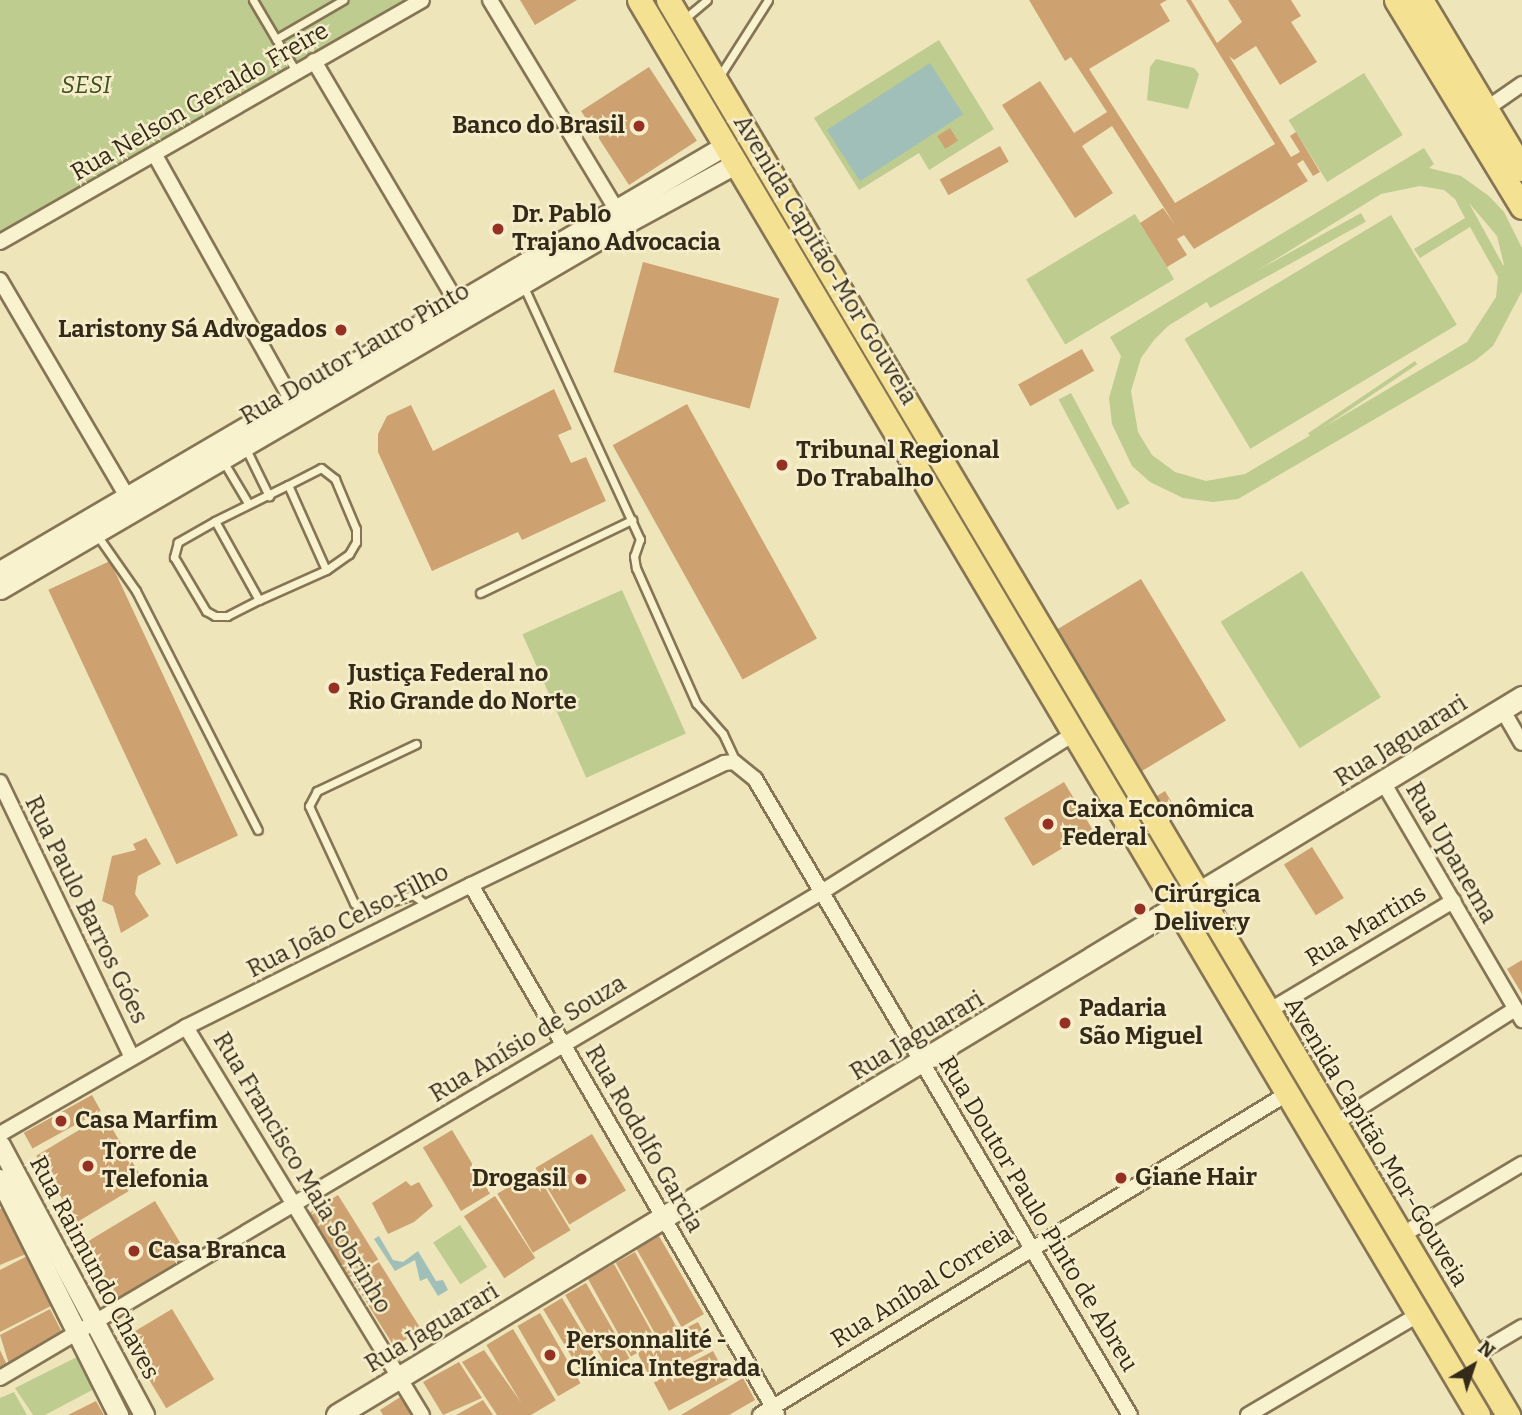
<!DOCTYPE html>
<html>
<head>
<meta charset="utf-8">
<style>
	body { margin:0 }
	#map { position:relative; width:1522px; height:1415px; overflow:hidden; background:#eee5bb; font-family:Bitter,serif }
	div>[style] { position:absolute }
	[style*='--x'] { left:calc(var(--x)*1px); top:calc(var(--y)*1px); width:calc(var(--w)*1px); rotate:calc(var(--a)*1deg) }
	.green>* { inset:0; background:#becc90; transform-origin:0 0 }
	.water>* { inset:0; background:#a0bfb9; transform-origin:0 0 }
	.building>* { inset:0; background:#cda270; transform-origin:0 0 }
	.roads { filter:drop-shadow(2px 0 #857555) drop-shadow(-2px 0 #857555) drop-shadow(0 2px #857555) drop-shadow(0 -2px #857555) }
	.service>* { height:7px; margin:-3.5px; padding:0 3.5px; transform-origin:3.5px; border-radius:3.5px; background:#f9f2ce }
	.minor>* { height:14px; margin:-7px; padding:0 7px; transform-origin:7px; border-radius:7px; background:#f9f2ce }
	.tertiary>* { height:19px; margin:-9.5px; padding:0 9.5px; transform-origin:9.5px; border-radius:9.5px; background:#f9f2ce }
	.secondary>* { height:21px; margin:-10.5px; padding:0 10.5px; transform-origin:10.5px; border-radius:10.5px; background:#f9f2ce }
	.primary>* { height:23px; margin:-11.5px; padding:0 11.5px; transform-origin:11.5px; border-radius:11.5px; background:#f4e191 }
	.dots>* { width:19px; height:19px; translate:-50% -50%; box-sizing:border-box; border:4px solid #f6eecb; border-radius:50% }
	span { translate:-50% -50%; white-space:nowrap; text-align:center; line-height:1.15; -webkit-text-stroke:5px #f6eecb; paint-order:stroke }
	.park-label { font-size:24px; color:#3f5121; font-style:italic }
	.street-label { font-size:24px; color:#342a1a }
	.poi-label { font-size:24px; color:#342a1a; font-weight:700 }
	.right { translate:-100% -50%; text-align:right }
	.left { translate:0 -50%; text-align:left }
	.north { position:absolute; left:1438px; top:1331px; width:70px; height:70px; -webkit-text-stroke:5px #f6eecb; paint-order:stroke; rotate:39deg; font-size:19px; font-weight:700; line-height:28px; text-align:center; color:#342a1a }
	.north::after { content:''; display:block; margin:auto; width:24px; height:32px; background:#342a1a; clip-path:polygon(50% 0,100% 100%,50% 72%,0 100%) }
</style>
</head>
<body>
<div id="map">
	<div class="green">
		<div style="clip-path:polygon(0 0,404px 0,0 234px)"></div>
		<div style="clip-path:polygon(939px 40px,994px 129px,929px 170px,919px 153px,859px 190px,814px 118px)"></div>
		<div style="clip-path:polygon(1156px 59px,1194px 68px,1199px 74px,1188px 109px,1147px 100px,1150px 67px)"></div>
		<div style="left:1364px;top:73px;width:73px;height:89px;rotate:58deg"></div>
		<div style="clip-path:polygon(evenodd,1424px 148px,1434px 164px,1429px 168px,1461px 176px,1489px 196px,1504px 212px,1522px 248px,1522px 291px,1493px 346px,1476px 360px,1238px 499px,1213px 502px,1183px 498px,1150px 482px,1132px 466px,1112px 424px,1109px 398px,1121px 356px,1110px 337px,1424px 148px,1420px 186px,1444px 190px,1455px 199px,1465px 218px,1414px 249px,1420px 258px,1470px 227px,1498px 277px,1496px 297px,1467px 342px,1245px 474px,1206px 481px,1175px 472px,1152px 455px,1138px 432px,1131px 391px,1141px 358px,1154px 340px,1168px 326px,1381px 194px,1420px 186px,1424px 148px,1469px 203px,1497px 236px,1504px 265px,1503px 265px,1469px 203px)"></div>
		<div style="left:1361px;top:213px;width:10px;height:178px;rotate:61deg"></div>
		<div style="left:1135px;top:214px;width:76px;height:127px;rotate:59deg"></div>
		<div style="left:1391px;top:215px;width:128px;height:241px;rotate:59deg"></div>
		<div style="left:1415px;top:361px;width:4px;height:129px;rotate:56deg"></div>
		<div style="left:1071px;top:393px;width:125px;height:14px;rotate:62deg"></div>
		<div style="left:1302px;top:571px;width:149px;height:96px;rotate:58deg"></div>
		<div style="left:622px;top:590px;width:157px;height:109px;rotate:66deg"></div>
		<div style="left:460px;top:1225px;width:50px;height:32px;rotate:57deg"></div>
		<div style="clip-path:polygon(79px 1356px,96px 1388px,45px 1415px,33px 1415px,15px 1388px)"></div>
		<div style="clip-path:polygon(14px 1392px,27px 1415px,0 1415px,0 1398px)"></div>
	</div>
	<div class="water">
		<div style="left:930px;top:63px;width:61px;height:123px;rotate:57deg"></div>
		<div style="clip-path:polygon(379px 1236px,393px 1260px,403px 1262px,418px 1251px,436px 1281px,443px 1280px,448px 1290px,438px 1296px,427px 1278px,420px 1281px,415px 1260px,395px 1271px,374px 1239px)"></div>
	</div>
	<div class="building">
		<div style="clip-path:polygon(520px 0,577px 0,535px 25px)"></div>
		<div style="clip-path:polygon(1029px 0,1167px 0,1160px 4px,1170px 21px,1089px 69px,1175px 203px,1275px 144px,1186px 0,1191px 0,1217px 43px,1242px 22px,1228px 0,1291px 0,1301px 16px,1291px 22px,1317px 62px,1280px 85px,1256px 46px,1234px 60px,1229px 56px,1291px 157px,1300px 152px,1290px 136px,1296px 132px,1320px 172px,1313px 176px,1303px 160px,1297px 164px,1308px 181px,1194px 249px,1184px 235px,1177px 239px,1187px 255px,1167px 267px,1140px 223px,1163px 208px,1175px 225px,1112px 126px,1082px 146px,1113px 193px,1075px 218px,1002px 105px,1040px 81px,1074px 133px,1107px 112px,1071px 57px,1065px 61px)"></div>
		<div style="left:649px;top:67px;width:88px;height:81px;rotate:57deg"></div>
		<div style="left:950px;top:128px;width:15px;height:15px;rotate:58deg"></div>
		<div style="left:1000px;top:146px;width:18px;height:69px;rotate:61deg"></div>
		<div style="left:643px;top:262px;width:141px;height:114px;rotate:15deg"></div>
		<div style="left:1082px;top:349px;width:25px;height:73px;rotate:61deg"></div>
		<div style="clip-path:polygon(554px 389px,572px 429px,558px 435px,571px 463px,586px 457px,606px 501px,522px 540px,518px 532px,432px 571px,378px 452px,378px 434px,387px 416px,411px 405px,433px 451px)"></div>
		<div style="left:687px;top:404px;width:268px;height:85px;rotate:61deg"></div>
		<div style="left:110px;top:561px;width:303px;height:68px;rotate:65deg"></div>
		<div style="left:1141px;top:579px;width:165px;height:99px;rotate:59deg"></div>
		<div style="left:1064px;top:782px;width:56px;height:70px;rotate:59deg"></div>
		<div style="left:1165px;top:791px;width:21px;height:10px;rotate:59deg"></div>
		<div style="clip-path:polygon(146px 838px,161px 864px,138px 876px,135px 894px,149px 916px,121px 933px,113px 906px,102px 901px,112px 856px,136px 850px,133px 844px)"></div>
		<div style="left:1312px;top:847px;width:60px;height:33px;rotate:58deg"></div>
		<div style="clip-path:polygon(1522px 960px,1522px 994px,1507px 969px)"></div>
		<div style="left:92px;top:1095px;width:18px;height:78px;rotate:61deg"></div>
		<div style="left:104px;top:1115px;width:78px;height:79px;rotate:59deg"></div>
		<div style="left:452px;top:1130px;width:74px;height:34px;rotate:59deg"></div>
		<div style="left:592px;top:1134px;width:66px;height:66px;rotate:59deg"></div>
		<div style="left:535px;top:1171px;width:69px;height:44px;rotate:59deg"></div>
		<div style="clip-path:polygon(406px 1181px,411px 1186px,419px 1182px,433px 1206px,414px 1222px,388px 1234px,372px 1203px)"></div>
		<div style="left:338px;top:1195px;width:76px;height:34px;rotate:58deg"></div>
		<div style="left:495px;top:1196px;width:74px;height:37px;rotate:57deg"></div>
		<div style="left:155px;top:1201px;width:66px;height:87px;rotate:59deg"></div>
		<div style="clip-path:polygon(9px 1205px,33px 1251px,0 1265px,0 1209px)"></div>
		<div style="left:659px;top:1236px;width:90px;height:26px;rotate:60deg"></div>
		<div style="left:635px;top:1252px;width:89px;height:22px;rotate:61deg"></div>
		<div style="clip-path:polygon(33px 1253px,59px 1302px,0 1332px,0 1270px)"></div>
		<div style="left:379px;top:1262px;width:80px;height:32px;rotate:58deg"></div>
		<div style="left:614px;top:1264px;width:89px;height:30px;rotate:61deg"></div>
		<div style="left:586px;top:1283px;width:87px;height:24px;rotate:60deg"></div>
		<div style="left:562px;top:1298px;width:77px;height:22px;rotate:59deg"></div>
		<div style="clip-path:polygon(50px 1309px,63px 1334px,9px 1364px,0 1335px)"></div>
		<div style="left:172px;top:1309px;width:82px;height:56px;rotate:59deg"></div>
		<div style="left:540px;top:1313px;width:81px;height:26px;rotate:60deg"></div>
		<div style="left:698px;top:1322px;width:28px;height:68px;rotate:63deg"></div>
		<div style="left:513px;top:1329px;width:83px;height:31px;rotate:59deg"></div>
		<div style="clip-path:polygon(0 1350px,7px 1365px,0 1368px)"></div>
		<div style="clip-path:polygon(484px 1350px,530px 1415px,497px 1415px,462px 1362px)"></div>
		<div style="left:713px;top:1351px;width:32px;height:67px;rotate:62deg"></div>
		<div style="clip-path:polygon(459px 1362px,482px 1398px,443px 1415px,423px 1382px)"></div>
		<div style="clip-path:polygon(743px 1378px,755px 1400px,729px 1415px,681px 1415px)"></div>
		<div style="clip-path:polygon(405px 1394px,417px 1415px,383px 1415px,380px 1410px)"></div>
		<div style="clip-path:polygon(483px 1400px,493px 1415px,456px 1415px)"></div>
		<div style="clip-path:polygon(96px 1401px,104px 1415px,68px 1415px)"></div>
	</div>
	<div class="roads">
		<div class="service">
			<div style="--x:253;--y:0;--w:45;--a:59.5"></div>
			<div style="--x:276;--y:39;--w:78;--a:-30.2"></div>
			<div style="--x:683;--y:20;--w:31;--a:-40"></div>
			<div style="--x:276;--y:39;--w:38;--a:58"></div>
			<div style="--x:719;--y:77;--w:91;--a:-57.5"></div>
			<div style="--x:523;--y:285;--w:280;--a:65.3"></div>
			<div style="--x:640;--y:539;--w:18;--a:109"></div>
			<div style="--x:634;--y:556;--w:12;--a:81"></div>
			<div style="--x:636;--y:568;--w:148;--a:66"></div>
			<div style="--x:696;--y:703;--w:41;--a:48.9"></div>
			<div style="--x:723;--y:734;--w:31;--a:65"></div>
			<div style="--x:245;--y:447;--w:55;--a:63.9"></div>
			<div style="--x:223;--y:461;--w:49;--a:59.2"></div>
			<div style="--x:288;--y:485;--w:93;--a:65.9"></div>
			<div style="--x:326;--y:570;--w:73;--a:155.9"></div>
			<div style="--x:259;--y:600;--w:90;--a:-119.1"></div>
			<div style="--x:215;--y:521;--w:81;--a:-26.3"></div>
			<div style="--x:288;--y:485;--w:37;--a:-27"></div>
			<div style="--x:321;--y:468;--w:18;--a:38"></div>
			<div style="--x:335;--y:479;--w:54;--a:67.2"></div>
			<div style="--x:356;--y:529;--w:13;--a:90"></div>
			<div style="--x:356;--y:542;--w:14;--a:120"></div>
			<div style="--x:349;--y:554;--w:28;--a:145"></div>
			<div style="--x:215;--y:521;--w:43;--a:150.4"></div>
			<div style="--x:178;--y:542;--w:16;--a:105"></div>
			<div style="--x:174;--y:557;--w:63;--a:59.3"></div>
			<div style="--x:206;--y:611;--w:10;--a:29"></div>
			<div style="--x:215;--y:616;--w:12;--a:0"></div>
			<div style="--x:227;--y:616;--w:36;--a:-27"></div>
			<div style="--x:97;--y:535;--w:68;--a:55.1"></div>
			<div style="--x:136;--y:591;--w:268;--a:63"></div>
			<div style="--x:480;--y:593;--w:169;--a:-25.7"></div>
			<div style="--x:416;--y:744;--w:110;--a:154.6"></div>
			<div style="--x:317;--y:791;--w:17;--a:118"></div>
			<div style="--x:309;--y:806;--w:107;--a:65.1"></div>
			<div style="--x:354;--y:903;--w:11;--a:45"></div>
			<div style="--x:362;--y:911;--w:53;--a:-17.4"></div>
			<div style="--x:413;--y:895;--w:19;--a:36"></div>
		</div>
		<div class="minor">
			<div style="--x:490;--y:0;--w:253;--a:58.9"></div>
			<div style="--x:314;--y:61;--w:291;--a:59.4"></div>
			<div style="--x:1486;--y:109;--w:44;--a:-34.8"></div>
			<div style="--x:156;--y:157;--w:285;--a:60.8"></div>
			<div style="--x:0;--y:242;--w:486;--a:-29.8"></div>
			<div style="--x:0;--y:280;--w:259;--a:59.6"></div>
			<div style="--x:1502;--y:709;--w:39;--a:60"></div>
			<div style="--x:0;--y:782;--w:305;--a:64.4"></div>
			<div style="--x:1383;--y:782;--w:276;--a:59.7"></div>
			<div style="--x:471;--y:885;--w:611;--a:59.95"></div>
			<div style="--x:1267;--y:1012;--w:217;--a:-30.8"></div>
			<div style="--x:186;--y:1027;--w:454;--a:58.7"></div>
			<div style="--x:1334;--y:1124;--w:214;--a:-32.4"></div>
			<div style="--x:0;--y:1134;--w:215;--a:-29.9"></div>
			<div style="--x:186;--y:1027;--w:318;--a:-26.5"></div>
			<div style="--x:471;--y:885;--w:281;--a:-25.7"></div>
			<div style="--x:724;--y:763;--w:10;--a:-6"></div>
			<div style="--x:734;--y:762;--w:27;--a:39"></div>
			<div style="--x:755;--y:779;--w:738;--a:59.48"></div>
			<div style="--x:1401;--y:1236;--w:141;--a:-30.8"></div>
			<div style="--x:1473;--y:1356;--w:57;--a:-30.6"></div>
			<div style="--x:0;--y:1378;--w:953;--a:-30.6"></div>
			<div style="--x:820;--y:893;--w:301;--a:-32.1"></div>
			<div style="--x:760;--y:1415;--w:621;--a:-31.36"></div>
			<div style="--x:1248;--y:1415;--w:197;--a:-30.5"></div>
		</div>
		<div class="tertiary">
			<div style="--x:0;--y:571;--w:842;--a:-30.4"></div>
			<div style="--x:0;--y:589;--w:724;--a:-30.28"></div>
			<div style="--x:625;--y:224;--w:128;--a:-28.6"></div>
			<div style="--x:0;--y:1145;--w:306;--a:61.9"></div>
			<div style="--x:0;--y:1179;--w:264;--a:63.4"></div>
		</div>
		<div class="secondary">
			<div style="--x:337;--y:1415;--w:1386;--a:-31.21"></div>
		</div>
		<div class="primary">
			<div style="--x:639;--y:0;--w:1645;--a:59.33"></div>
			<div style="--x:668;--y:0;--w:1646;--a:59.3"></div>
			<div style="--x:1396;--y:0;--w:242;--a:58.7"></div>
			<div style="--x:1421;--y:0;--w:197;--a:59.1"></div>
		</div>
	</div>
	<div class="dots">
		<div style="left:639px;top:126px;background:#953124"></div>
		<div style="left:498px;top:229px;background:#953124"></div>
		<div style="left:341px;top:330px;background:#953124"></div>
		<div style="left:782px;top:465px;background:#953124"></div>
		<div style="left:334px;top:688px;background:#953124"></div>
		<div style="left:1048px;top:824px;background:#953124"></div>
		<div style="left:1140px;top:909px;background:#953124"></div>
		<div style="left:1065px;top:1023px;background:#953124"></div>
		<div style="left:61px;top:1121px;background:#953124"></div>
		<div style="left:88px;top:1166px;background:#953124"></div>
		<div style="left:1121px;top:1178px;background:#953124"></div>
		<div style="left:581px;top:1179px;background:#953124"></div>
		<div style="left:134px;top:1251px;background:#953124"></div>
		<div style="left:550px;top:1355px;background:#953124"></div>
	</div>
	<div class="park-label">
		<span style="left:86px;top:86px">SESI</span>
	</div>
	<div class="street-label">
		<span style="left:200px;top:102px;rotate:-30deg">Rua Nelson Geraldo Freire</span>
		<span style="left:825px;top:260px;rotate:59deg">Avenida Capitão-Mor Gouveia</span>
		<span style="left:355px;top:354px;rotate:-30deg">Rua Doutor Lauro Pinto</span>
		<span style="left:1401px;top:741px;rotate:-32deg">Rua Jaguarari</span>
		<span style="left:1451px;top:853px;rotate:60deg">Rua Upanema</span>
		<span style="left:86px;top:910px;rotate:64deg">Rua Paulo Barros Góes</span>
		<span style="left:348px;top:921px;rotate:-27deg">Rua João Celso Filho</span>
		<span style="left:1366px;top:926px;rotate:-31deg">Rua Martins</span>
		<span style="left:917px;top:1036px;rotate:-31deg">Rua Jaguarari</span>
		<span style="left:528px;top:1039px;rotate:-31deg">Rua Anísio de Souza</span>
		<span style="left:644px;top:1139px;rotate:60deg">Rua Rodolfo Garcia</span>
		<span style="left:1376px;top:1142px;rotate:59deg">Avenida Capitão Mor-Gouveia</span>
		<span style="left:302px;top:1173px;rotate:59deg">Rua Francisco Maia Sobrinho</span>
		<span style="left:1038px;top:1214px;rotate:59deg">Rua Doutor Paulo Pinto de Abreu</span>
		<span style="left:94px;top:1268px;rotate:62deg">Rua Raimundo Chaves</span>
		<span style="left:922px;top:1287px;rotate:-32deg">Rua Aníbal Correia</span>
		<span style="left:432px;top:1328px;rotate:-31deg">Rua Jaguarari</span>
	</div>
	<div class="poi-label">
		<span class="right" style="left:625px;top:126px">Banco do Brasil</span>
		<span class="left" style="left:512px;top:229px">Dr. Pablo<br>Trajano Advocacia</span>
		<span class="right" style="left:327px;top:330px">Laristony Sá Advogados</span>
		<span class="left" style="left:796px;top:465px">Tribunal Regional<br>Do Trabalho</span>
		<span class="left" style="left:348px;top:688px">Justiça Federal no<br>Rio Grande do Norte</span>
		<span class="left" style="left:1062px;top:824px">Caixa Econômica<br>Federal</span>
		<span class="left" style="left:1154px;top:909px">Cirúrgica<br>Delivery</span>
		<span class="left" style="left:1079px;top:1023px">Padaria<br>São Miguel</span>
		<span class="left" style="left:75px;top:1121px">Casa Marfim</span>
		<span class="left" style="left:102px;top:1166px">Torre de<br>Telefonia</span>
		<span class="left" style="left:1135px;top:1178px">Giane Hair</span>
		<span class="right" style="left:567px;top:1179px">Drogasil</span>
		<span class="left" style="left:148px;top:1251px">Casa Branca</span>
		<span class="left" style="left:566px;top:1355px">Personnalité -<br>Clínica Integrada</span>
	</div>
	<div class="north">N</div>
</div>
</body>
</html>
